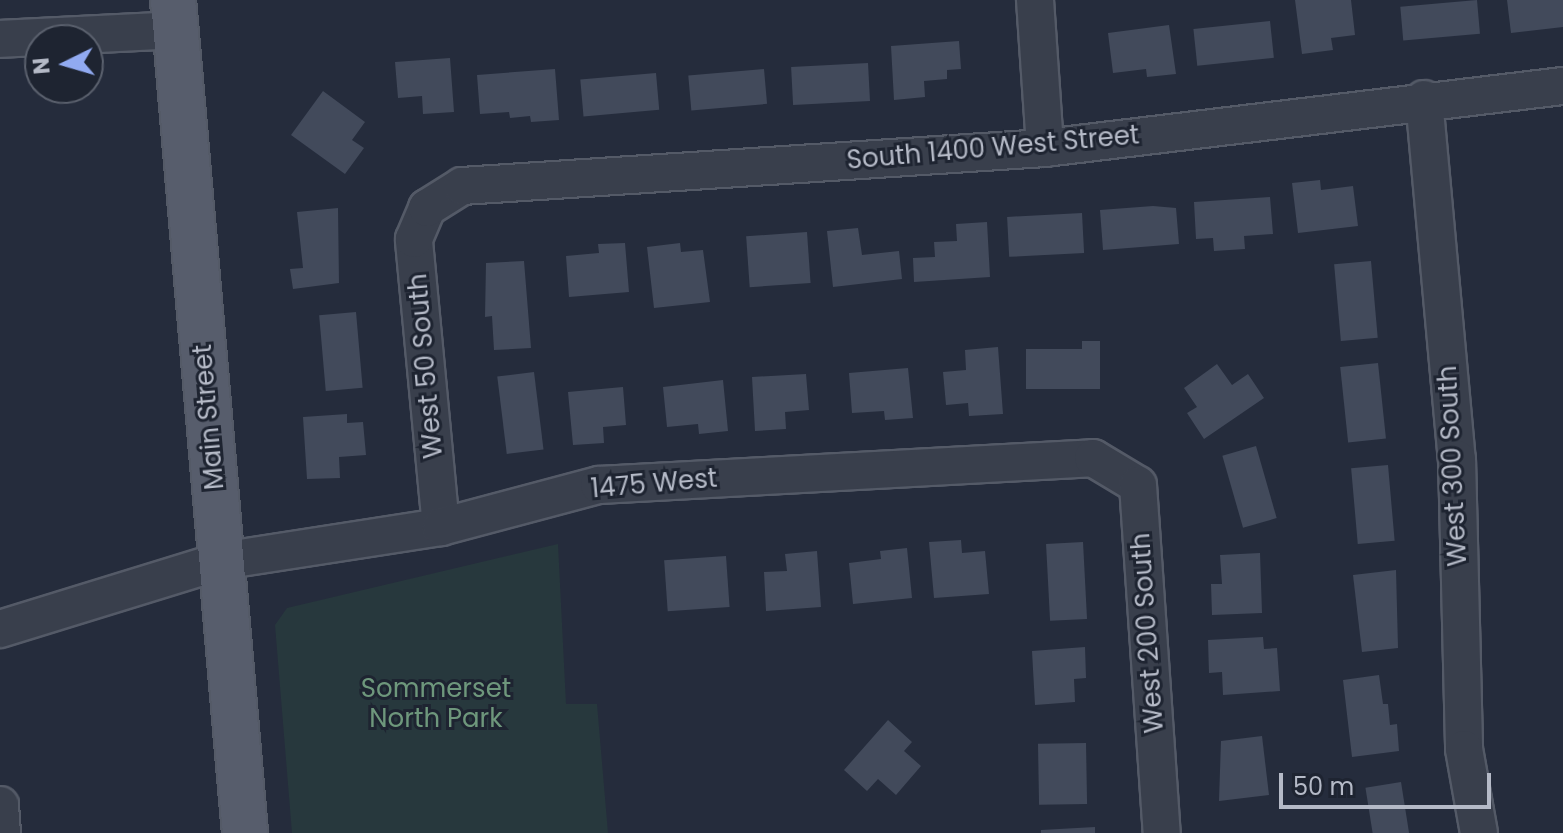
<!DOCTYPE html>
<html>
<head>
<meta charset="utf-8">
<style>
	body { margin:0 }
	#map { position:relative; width:1563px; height:833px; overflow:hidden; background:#252c3c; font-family:Poppins,sans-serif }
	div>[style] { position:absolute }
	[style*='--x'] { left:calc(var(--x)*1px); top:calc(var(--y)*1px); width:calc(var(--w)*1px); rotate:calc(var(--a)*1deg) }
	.green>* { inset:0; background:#27383d }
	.building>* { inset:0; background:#424a5b; transform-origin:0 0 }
	.roads { filter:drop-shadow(2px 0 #545a67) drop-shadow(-2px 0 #545a67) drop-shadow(0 2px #545a67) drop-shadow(0 -2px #545a67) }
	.minor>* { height:36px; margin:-18px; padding:0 18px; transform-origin:18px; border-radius:18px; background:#393f4c }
	.major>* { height:44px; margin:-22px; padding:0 22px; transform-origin:22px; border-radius:22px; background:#575d6c }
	span { translate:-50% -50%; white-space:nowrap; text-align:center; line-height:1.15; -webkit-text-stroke:6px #1e2431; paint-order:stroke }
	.street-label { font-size:26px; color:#b5bac7 }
	.park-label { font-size:26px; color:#6e977c }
	.north { position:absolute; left:24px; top:24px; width:80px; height:80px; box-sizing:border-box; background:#1e2431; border:2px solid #5a606d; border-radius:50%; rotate:265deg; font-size:22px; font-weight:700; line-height:32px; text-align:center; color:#b5bac7 }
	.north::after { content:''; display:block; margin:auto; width:28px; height:36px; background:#91aaf1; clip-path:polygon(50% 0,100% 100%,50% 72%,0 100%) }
	.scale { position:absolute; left:1279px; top:773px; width:212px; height:36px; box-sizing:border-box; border:4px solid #b5bac7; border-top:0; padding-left:10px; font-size:24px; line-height:28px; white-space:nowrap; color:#b5bac7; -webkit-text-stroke:6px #1e2431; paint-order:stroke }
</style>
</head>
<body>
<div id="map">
	<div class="green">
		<div style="clip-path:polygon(558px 544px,566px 704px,597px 704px,608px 833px,292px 833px,275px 625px,287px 608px)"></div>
	</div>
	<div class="building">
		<div style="clip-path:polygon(1295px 0,1351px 0,1355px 35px,1331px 38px,1333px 50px,1302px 54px)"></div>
		<div style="left:1477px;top:0;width:34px;height:77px;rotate:85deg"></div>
		<div style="clip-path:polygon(1507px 0,1563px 0,1563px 27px,1511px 33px)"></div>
		<div style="left:1270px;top:21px;width:37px;height:77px;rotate:84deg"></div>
		<div style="clip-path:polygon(1169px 25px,1176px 74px,1147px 77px,1146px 69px,1113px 73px,1108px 33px)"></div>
		<div style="clip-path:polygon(959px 41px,961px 69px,947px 70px,947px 79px,924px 81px,925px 97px,894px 100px,891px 46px)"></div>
		<div style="clip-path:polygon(450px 58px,454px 112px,423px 114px,422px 96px,398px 98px,395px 62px)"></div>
		<div style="left:868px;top:63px;width:38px;height:77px;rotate:87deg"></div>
		<div style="clip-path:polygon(555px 69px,559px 120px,531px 122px,530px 116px,510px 118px,509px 112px,480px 114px,477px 75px)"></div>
		<div style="left:764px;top:69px;width:35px;height:76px;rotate:85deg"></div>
		<div style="left:656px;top:73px;width:37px;height:76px;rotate:85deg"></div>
		<div style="clip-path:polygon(323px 91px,365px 122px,352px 140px,364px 148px,345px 174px,291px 135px)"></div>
		<div style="clip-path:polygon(1320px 180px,1321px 190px,1353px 186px,1358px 226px,1298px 233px,1292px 183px)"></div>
		<div style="clip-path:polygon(1270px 197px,1273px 234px,1244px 236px,1245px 249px,1214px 251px,1213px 238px,1196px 239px,1194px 202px)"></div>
		<div style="clip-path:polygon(1153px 206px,1176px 208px,1179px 244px,1103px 250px,1100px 210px)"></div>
		<div style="clip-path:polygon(338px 208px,339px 283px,293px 289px,290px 269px,303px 268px,297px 212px)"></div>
		<div style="left:1082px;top:213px;width:40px;height:75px;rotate:87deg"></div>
		<div style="clip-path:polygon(987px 222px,990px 277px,914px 282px,913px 258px,935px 257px,934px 242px,957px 241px,956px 224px)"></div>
		<div style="clip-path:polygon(858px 228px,862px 255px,899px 251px,902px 279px,833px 287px,827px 231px)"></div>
		<div style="left:807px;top:232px;width:51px;height:61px;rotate:86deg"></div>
		<div style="clip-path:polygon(625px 243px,629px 292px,569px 297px,566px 256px,599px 253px,598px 244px)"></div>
		<div style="clip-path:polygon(680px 243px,681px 252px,703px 250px,710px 302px,654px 308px,647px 247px)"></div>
		<div style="clip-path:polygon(524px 261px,531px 348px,494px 350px,492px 316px,485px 317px,486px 263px)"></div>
		<div style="left:1371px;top:261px;width:77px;height:37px;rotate:85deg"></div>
		<div style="left:356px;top:312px;width:76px;height:37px;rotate:85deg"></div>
		<div style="clip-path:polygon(1082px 341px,1100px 341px,1100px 389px,1026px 389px,1026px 349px,1082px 349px)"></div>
		<div style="clip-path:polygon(998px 347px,1003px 414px,969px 416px,968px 403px,946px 405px,943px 372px,966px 370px,965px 350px)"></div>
		<div style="left:1378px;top:363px;width:76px;height:38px;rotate:84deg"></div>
		<div style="clip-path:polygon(1217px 364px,1232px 385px,1248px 374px,1264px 398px,1204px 439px,1187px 413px,1197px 407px,1184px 388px)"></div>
		<div style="clip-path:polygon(908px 368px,913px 418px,885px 420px,884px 411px,852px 413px,849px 373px)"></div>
		<div style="left:534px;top:372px;width:78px;height:37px;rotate:83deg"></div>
		<div style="clip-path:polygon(806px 374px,809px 410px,785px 412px,786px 429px,755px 431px,752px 377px)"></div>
		<div style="clip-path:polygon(723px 380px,728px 431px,699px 434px,698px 424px,667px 427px,663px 387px)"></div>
		<div style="clip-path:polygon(623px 387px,626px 425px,603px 427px,604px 443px,573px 445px,568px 392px)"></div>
		<div style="clip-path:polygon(347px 414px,347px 423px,363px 422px,366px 455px,339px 457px,340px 478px,307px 479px,303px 417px)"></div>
		<div style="left:1256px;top:446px;width:75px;height:35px;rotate:74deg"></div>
		<div style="left:1388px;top:465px;width:76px;height:37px;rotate:85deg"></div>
		<div style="clip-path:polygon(961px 540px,962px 553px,985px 551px,989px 594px,934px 598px,929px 542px)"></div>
		<div style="left:1083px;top:542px;width:77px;height:37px;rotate:87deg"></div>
		<div style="clip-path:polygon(907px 548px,912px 598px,853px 604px,849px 563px,881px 559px,880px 551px)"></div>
		<div style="clip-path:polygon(817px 551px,821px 607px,766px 611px,764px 572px,787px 571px,785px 554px)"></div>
		<div style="clip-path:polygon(1260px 553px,1262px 613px,1212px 615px,1211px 584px,1222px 584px,1220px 555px)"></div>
		<div style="left:726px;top:556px;width:51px;height:62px;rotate:86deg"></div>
		<div style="clip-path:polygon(1396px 570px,1398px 648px,1362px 652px,1353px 575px)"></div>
		<div style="clip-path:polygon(1263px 637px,1264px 649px,1277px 648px,1280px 691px,1223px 695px,1222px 672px,1209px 673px,1208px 640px)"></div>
		<div style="clip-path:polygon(1085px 647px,1086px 678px,1074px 679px,1075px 702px,1035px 705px,1032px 651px)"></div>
		<div style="clip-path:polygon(1379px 675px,1383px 704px,1388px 704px,1390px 725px,1397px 724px,1399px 751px,1352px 757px,1343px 680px)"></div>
		<div style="clip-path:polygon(888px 720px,912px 742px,904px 751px,921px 766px,896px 795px,878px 779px,867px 791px,844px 770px)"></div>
		<div style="clip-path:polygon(1262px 736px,1269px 795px,1219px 801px,1221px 741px)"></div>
		<div style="left:1086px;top:743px;width:61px;height:48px;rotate:89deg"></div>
		<div style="left:1401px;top:782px;width:52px;height:36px;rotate:81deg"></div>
		<div style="clip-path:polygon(1095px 827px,1095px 833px,1041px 833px,1041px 830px)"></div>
	</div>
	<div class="roads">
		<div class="minor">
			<div style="--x:1035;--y:0;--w:148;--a:86.1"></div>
			<div style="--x:0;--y:39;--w:176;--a:-2.9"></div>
			<div style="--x:1424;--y:99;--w:362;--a:84.8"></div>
			<div style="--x:1457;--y:459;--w:290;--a:88.6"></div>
			<div style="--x:1464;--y:749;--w:85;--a:79.9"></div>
			<div style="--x:441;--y:527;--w:289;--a:-95.4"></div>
			<div style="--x:414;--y:239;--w:34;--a:-67"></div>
			<div style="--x:427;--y:208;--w:41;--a:-32.2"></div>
			<div style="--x:462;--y:186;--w:584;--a:-3.73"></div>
			<div style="--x:1045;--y:148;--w:522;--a:-6.83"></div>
			<div style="--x:0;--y:629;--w:231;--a:-17.1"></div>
			<div style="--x:221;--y:561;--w:223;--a:-8.8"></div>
			<div style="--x:441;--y:527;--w:163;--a:-14.9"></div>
			<div style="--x:599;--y:485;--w:495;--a:-3.1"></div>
			<div style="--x:1093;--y:458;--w:52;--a:31"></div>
			<div style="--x:1138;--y:485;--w:349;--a:86.1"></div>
			<div style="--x:0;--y:805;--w:28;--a:86"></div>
		</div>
		<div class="major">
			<div style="--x:173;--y:0;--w:836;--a:85.06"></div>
		</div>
	</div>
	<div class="street-label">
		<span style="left:993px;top:148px;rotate:-5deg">South 1400 West Street</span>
		<span style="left:426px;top:366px;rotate:-95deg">West 50 South</span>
		<span style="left:209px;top:417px;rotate:-95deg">Main Street</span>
		<span style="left:1453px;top:466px;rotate:-93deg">West 300 South</span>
		<span style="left:654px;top:484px;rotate:-5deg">1475 West</span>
		<span style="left:1148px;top:633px;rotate:-94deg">West 200 South</span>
	</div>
	<div class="park-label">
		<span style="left:436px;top:704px">Sommerset<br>North Park</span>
	</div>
	<div class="north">N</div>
	<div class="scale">50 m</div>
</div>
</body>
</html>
